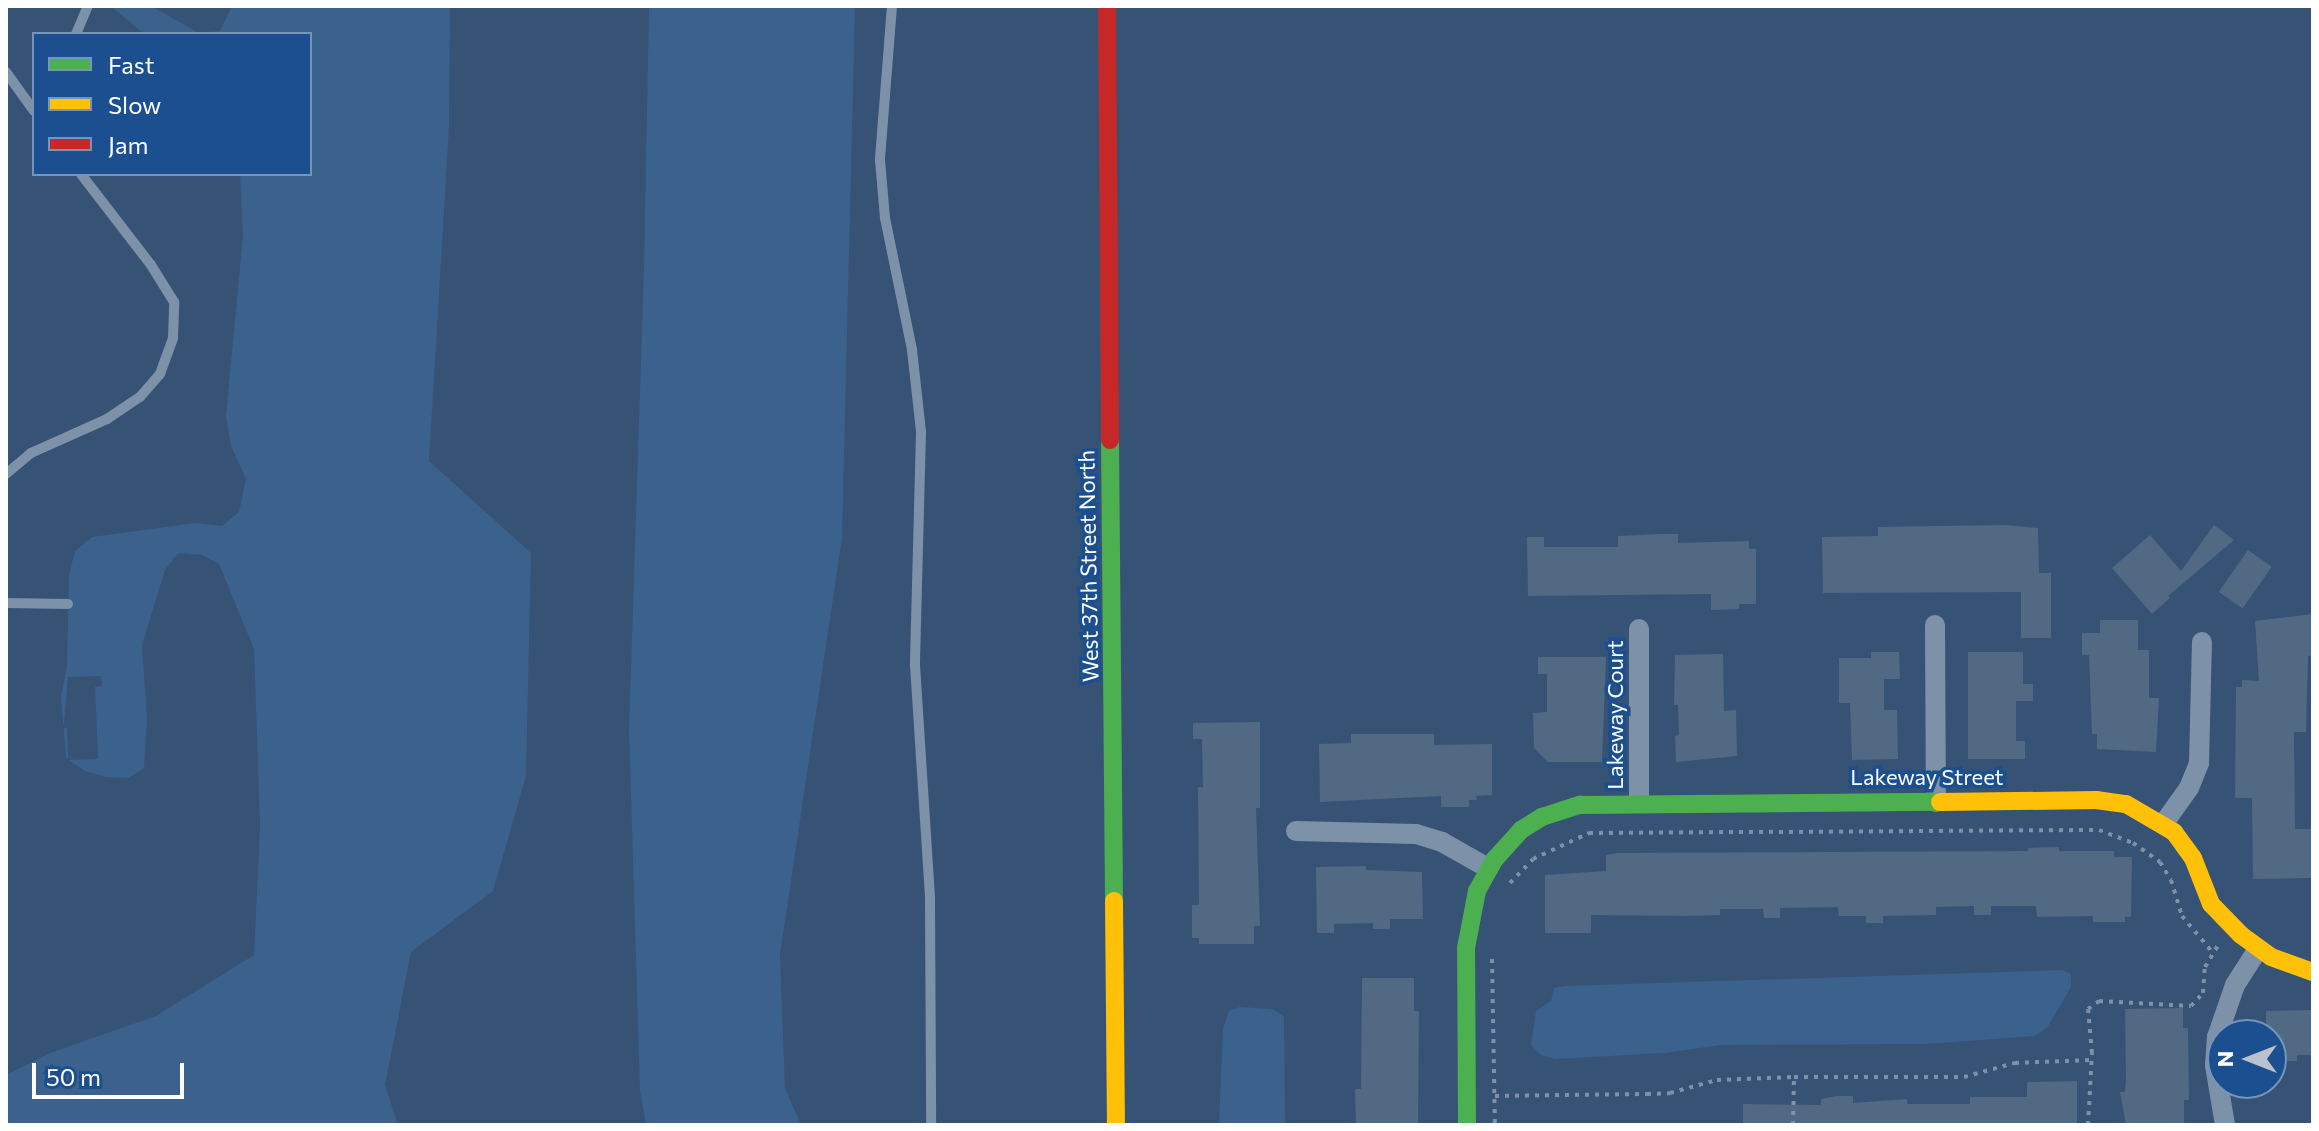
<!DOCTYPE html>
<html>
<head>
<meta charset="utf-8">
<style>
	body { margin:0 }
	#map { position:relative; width:2319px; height:1131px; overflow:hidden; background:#365274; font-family:Commissioner,sans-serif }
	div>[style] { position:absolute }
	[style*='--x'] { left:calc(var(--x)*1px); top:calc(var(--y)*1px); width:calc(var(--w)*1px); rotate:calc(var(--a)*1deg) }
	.water>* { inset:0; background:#3b618d }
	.pier>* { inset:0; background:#365274 }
	.building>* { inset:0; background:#526984; transform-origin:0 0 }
	.path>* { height:4px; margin-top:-2px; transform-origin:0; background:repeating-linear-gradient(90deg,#7d92a8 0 4px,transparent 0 10px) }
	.lane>* { height:10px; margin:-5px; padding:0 5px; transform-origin:5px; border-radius:5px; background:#7d92a8 }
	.street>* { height:20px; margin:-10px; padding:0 10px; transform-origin:10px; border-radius:10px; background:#7d92a8 }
	.fast>* { height:18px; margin:-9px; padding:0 9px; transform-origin:9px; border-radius:9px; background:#4caf50 }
	.slow>* { height:18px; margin:-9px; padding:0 9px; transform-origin:9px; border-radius:9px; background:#ffc107 }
	.jam>* { height:18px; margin:-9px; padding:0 9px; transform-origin:9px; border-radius:9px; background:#c62828 }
	span { translate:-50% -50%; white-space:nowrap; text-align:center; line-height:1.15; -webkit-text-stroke:7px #1b4f8f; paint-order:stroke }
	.street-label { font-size:22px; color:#fff }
	.frame { position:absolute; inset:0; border:8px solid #fff; pointer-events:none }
	.legend { position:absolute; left:32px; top:32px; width:280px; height:144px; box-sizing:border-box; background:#1b4f8f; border:2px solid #7695bc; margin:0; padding:10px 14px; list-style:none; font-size:24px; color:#fff }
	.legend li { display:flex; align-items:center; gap:16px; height:40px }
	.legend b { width:40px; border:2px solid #7695bc }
	.north { position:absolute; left:2207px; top:1019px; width:80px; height:80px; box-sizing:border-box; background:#1b4f8f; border:2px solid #7695bc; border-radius:50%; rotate:270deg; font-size:22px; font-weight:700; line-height:32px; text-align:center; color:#fff }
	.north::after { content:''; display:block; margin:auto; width:28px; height:36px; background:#b9c2ce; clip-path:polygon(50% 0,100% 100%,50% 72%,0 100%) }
	.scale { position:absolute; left:32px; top:1063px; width:152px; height:36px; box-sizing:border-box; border:4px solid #fff; border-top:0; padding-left:10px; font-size:24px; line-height:28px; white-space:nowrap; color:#fff; -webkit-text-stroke:6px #1b4f8f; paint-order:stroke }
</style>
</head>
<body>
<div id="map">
	<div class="water">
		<div style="clip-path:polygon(111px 6px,151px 6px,199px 33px,220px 31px,232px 6px,450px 6px,449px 128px,429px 461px,531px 553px,526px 776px,493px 891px,411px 952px,385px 1085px,398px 1125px,6px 1125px,6px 1075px,50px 1053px,156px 1016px,254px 955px,260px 825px,254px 649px,219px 564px,202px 555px,178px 553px,165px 570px,142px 645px,147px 719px,144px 768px,129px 778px,106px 777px,85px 771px,66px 758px,61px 697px,67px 666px,69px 574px,75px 551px,92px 537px,195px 523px,222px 526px,239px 512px,246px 479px,231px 446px,226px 416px,243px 235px,240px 174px,310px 174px,310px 34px,144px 34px)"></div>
		<div style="clip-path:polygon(649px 6px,855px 6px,842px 538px,780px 955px,785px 1088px,801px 1125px,646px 1125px,640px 1091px,629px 729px,644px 267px)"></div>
		<div style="clip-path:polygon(2063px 970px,2071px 974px,2071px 987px,2047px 1028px,2034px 1036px,1927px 1044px,1721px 1045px,1665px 1053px,1555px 1059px,1541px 1055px,1531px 1045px,1536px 1011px,1551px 1001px,1554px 988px,1565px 986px)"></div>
		<div style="clip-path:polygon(1240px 1007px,1273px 1009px,1284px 1017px,1285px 1125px,1219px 1125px,1223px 1028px,1229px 1011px)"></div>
	</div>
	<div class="pier">
		<div style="clip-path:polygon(101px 676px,102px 686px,95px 687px,98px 759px,68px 760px,67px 728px,60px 728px,60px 724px,64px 724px,68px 677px)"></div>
	</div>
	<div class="building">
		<div style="clip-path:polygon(2004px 525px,2038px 528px,2039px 573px,2051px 573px,2051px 638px,2021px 638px,2021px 592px,1823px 593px,1822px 537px,1878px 536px,1878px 527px)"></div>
		<div style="clip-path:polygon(2214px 525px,2234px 540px,2168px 596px,2170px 598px,2152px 614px,2112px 568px,2150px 535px,2181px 571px)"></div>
		<div style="clip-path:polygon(1661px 534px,1678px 534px,1678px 543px,1749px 541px,1749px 549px,1756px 549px,1756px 604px,1739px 604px,1739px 609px,1711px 610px,1711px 594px,1528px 596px,1527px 537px,1544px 537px,1544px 547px,1618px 547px,1618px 536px)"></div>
		<div style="left:2248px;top:550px;width:29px;height:51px;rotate:35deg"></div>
		<div style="clip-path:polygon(2313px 614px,2313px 655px,2308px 656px,2306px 732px,2294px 732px,2295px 829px,2313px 829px,2311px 878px,2253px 879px,2252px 798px,2235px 798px,2236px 687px,2242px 687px,2242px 680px,2259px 681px,2255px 621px)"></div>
		<div style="clip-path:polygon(2100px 620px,2138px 620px,2138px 650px,2149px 650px,2149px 698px,2159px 698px,2156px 752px,2097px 749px,2097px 734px,2092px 734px,2089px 655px,2082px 655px,2082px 633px,2100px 633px)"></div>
		<div style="clip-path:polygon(1871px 652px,1899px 652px,1900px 679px,1884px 679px,1884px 710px,1897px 710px,1898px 759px,1852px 760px,1850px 703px,1839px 703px,1839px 658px,1871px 658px)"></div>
		<div style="clip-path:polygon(1968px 652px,2023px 652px,2023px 684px,2033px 684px,2033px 701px,2016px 701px,2016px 741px,2025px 741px,2025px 759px,1968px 759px)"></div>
		<div style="clip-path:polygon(1723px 654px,1724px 711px,1736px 710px,1737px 756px,1676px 762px,1675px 736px,1679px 735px,1678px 705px,1674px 705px,1675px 655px)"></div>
		<div style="clip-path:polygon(1538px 657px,1606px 657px,1602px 762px,1548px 762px,1534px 748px,1533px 713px,1547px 712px,1547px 674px,1538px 674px)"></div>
		<div style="clip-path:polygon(1260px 722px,1260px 808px,1256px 808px,1260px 926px,1254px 926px,1254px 944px,1199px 944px,1199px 938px,1192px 938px,1192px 905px,1199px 905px,1198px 787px,1203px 787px,1202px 739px,1193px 739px,1193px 723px)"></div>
		<div style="clip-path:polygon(1351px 734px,1434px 734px,1434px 745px,1492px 744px,1492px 795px,1476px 796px,1477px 800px,1469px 800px,1469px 807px,1441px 807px,1441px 796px,1320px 802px,1319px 744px,1351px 743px)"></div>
		<div style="clip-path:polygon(2059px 847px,2059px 851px,2114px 851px,2114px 857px,2132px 857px,2131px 917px,2125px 917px,2125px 922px,2093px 922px,2093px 916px,2037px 917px,2036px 906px,1991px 906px,1991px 915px,1974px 915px,1974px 906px,1936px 907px,1936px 915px,1883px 916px,1883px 923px,1866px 923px,1866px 916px,1839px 916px,1838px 907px,1780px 908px,1780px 918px,1764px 918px,1763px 909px,1720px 909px,1720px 915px,1687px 916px,1591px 915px,1591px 933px,1545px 933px,1545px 875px,1606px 871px,1606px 855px,1618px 853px,2028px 851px,2028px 848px)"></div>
		<div style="clip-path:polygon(1366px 866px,1366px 870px,1422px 872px,1423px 919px,1390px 919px,1390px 929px,1373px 929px,1373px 923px,1334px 924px,1334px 933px,1317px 933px,1316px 867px)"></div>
		<div style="clip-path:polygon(1362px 978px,1414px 978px,1414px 1011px,1419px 1011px,1418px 1125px,1356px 1125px,1355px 1089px,1361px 1089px)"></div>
		<div style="clip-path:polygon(2183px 1008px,2183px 1028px,2188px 1028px,2189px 1100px,2184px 1100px,2184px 1124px,2126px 1125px,2120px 1092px,2125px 1092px,2126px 1081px,2125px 1009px)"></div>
		<div style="clip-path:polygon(2313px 1010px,2313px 1055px,2297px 1055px,2297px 1061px,2271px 1061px,2271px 1035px,2266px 1035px,2266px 1011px)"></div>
		<div style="clip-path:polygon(2077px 1081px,2077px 1125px,1743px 1125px,1743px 1104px,1821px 1105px,1821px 1099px,1836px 1096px,1853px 1096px,1853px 1103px,1907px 1099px,1907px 1104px,1970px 1104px,1970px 1097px,2027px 1097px,2027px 1082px)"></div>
	</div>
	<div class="path">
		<div style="--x:1510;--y:883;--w:33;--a:-46"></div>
		<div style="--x:1533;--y:859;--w:62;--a:-24.9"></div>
		<div style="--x:1589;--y:833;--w:510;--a:-0.34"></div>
		<div style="--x:2099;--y:830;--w:36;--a:21"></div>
		<div style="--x:2133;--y:843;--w:33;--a:35"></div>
		<div style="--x:2160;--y:862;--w:21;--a:59"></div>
		<div style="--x:2171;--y:880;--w:38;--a:73"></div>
		<div style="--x:2182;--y:916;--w:48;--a:50"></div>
		<div style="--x:1492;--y:959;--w:166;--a:89"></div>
		<div style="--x:1495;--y:1096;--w:152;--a:-0.8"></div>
		<div style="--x:1647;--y:1094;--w:23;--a:-2"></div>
		<div style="--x:1670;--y:1093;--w:49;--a:-15.5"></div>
		<div style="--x:1717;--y:1080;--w:77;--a:-2.2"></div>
		<div style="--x:1793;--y:1125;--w:48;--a:-88.8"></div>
		<div style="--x:1794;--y:1077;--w:170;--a:0"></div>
		<div style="--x:1964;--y:1077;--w:53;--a:-15.4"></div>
		<div style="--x:2015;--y:1063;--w:77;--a:-2.2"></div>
		<div style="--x:2088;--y:1125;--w:72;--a:-86.8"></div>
		<div style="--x:2092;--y:1053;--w:44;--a:-95.2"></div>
		<div style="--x:2088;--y:1009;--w:14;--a:-36"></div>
		<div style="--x:2099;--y:1001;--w:92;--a:3.1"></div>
		<div style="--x:2191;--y:1006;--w:18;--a:-47"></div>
		<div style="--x:2203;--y:993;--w:26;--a:-86"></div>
		<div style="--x:2205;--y:967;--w:27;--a:-59"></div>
	</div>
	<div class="lane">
		<div style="--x:892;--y:6;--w:154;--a:94.5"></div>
		<div style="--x:880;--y:160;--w:58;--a:85.1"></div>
		<div style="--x:885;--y:218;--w:135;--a:78.4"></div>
		<div style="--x:912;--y:350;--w:82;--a:83.7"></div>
		<div style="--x:921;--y:432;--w:233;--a:91.5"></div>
		<div style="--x:915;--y:665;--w:235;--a:86.3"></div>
		<div style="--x:930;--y:900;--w:225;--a:89.7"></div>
		<div style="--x:76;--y:34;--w:30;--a:-67"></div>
		<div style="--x:6;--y:72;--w:48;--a:54.3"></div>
		<div style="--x:6;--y:474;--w:33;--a:-40"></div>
		<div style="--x:31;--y:453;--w:83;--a:-24.1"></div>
		<div style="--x:107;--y:419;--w:40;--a:-34"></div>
		<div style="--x:140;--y:397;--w:30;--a:-49"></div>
		<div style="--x:160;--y:374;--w:38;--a:-70"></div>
		<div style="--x:173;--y:338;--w:36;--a:-88"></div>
		<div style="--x:174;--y:302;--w:44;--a:-121.9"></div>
		<div style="--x:151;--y:265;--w:115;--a:-127.6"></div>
		<div style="--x:6;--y:603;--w:62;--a:0.9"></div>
	</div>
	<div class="street">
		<div style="--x:1935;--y:625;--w:177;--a:89.7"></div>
		<div style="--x:1639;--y:629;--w:173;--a:90"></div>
		<div style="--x:2164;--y:823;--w:43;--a:-54.5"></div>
		<div style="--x:2189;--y:788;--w:27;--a:-68"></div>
		<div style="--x:2199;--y:763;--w:121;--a:-88.6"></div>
		<div style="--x:1296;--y:831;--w:120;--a:1.4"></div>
		<div style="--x:1416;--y:834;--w:27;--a:17"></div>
		<div style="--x:1442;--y:842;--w:53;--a:29.5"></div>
		<div style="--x:2225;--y:1125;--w:61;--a:-99.5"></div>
		<div style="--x:2215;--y:1065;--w:28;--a:-86"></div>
		<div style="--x:2217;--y:1037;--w:55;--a:-70.9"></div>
		<div style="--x:2235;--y:985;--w:43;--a:-57.4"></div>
	</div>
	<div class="fast">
		<div style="--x:1110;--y:440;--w:461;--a:89.5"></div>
		<div style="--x:1467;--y:1125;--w:177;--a:-90.3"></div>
		<div style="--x:1466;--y:948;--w:58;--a:-79.1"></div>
		<div style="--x:1477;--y:891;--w:37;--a:-61"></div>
		<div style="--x:1495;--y:859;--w:39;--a:-48"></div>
		<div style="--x:1521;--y:830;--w:25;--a:-32"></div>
		<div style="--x:1542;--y:817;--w:40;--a:-18"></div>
		<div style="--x:1580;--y:805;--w:360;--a:-0.5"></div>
	</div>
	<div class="slow">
		<div style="--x:1940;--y:802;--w:156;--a:-0.7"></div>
		<div style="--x:2096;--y:800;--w:30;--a:8"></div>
		<div style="--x:2126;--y:804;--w:56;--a:30.3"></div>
		<div style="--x:2174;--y:832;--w:32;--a:54"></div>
		<div style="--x:2193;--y:858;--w:49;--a:68.6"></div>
		<div style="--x:2211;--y:904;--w:43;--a:45.9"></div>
		<div style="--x:2241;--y:935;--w:37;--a:36"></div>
		<div style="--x:2271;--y:957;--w:45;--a:19.7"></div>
		<div style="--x:1114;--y:901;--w:224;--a:89.5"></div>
	</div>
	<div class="jam">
		<div style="--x:1107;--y:6;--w:434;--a:89.6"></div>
	</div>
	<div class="street-label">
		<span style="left:1088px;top:566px;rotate:-91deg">West 37th Street North</span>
		<span style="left:1615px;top:715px;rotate:-90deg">Lakeway Court</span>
		<span style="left:1927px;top:777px">Lakeway Street</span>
	</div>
	<div class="frame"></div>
	<ul class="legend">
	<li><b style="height:10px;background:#4caf50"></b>Fast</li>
	<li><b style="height:10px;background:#ffc107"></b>Slow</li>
	<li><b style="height:10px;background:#c62828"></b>Jam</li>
	</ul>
	<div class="north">N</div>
	<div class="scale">50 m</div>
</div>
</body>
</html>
